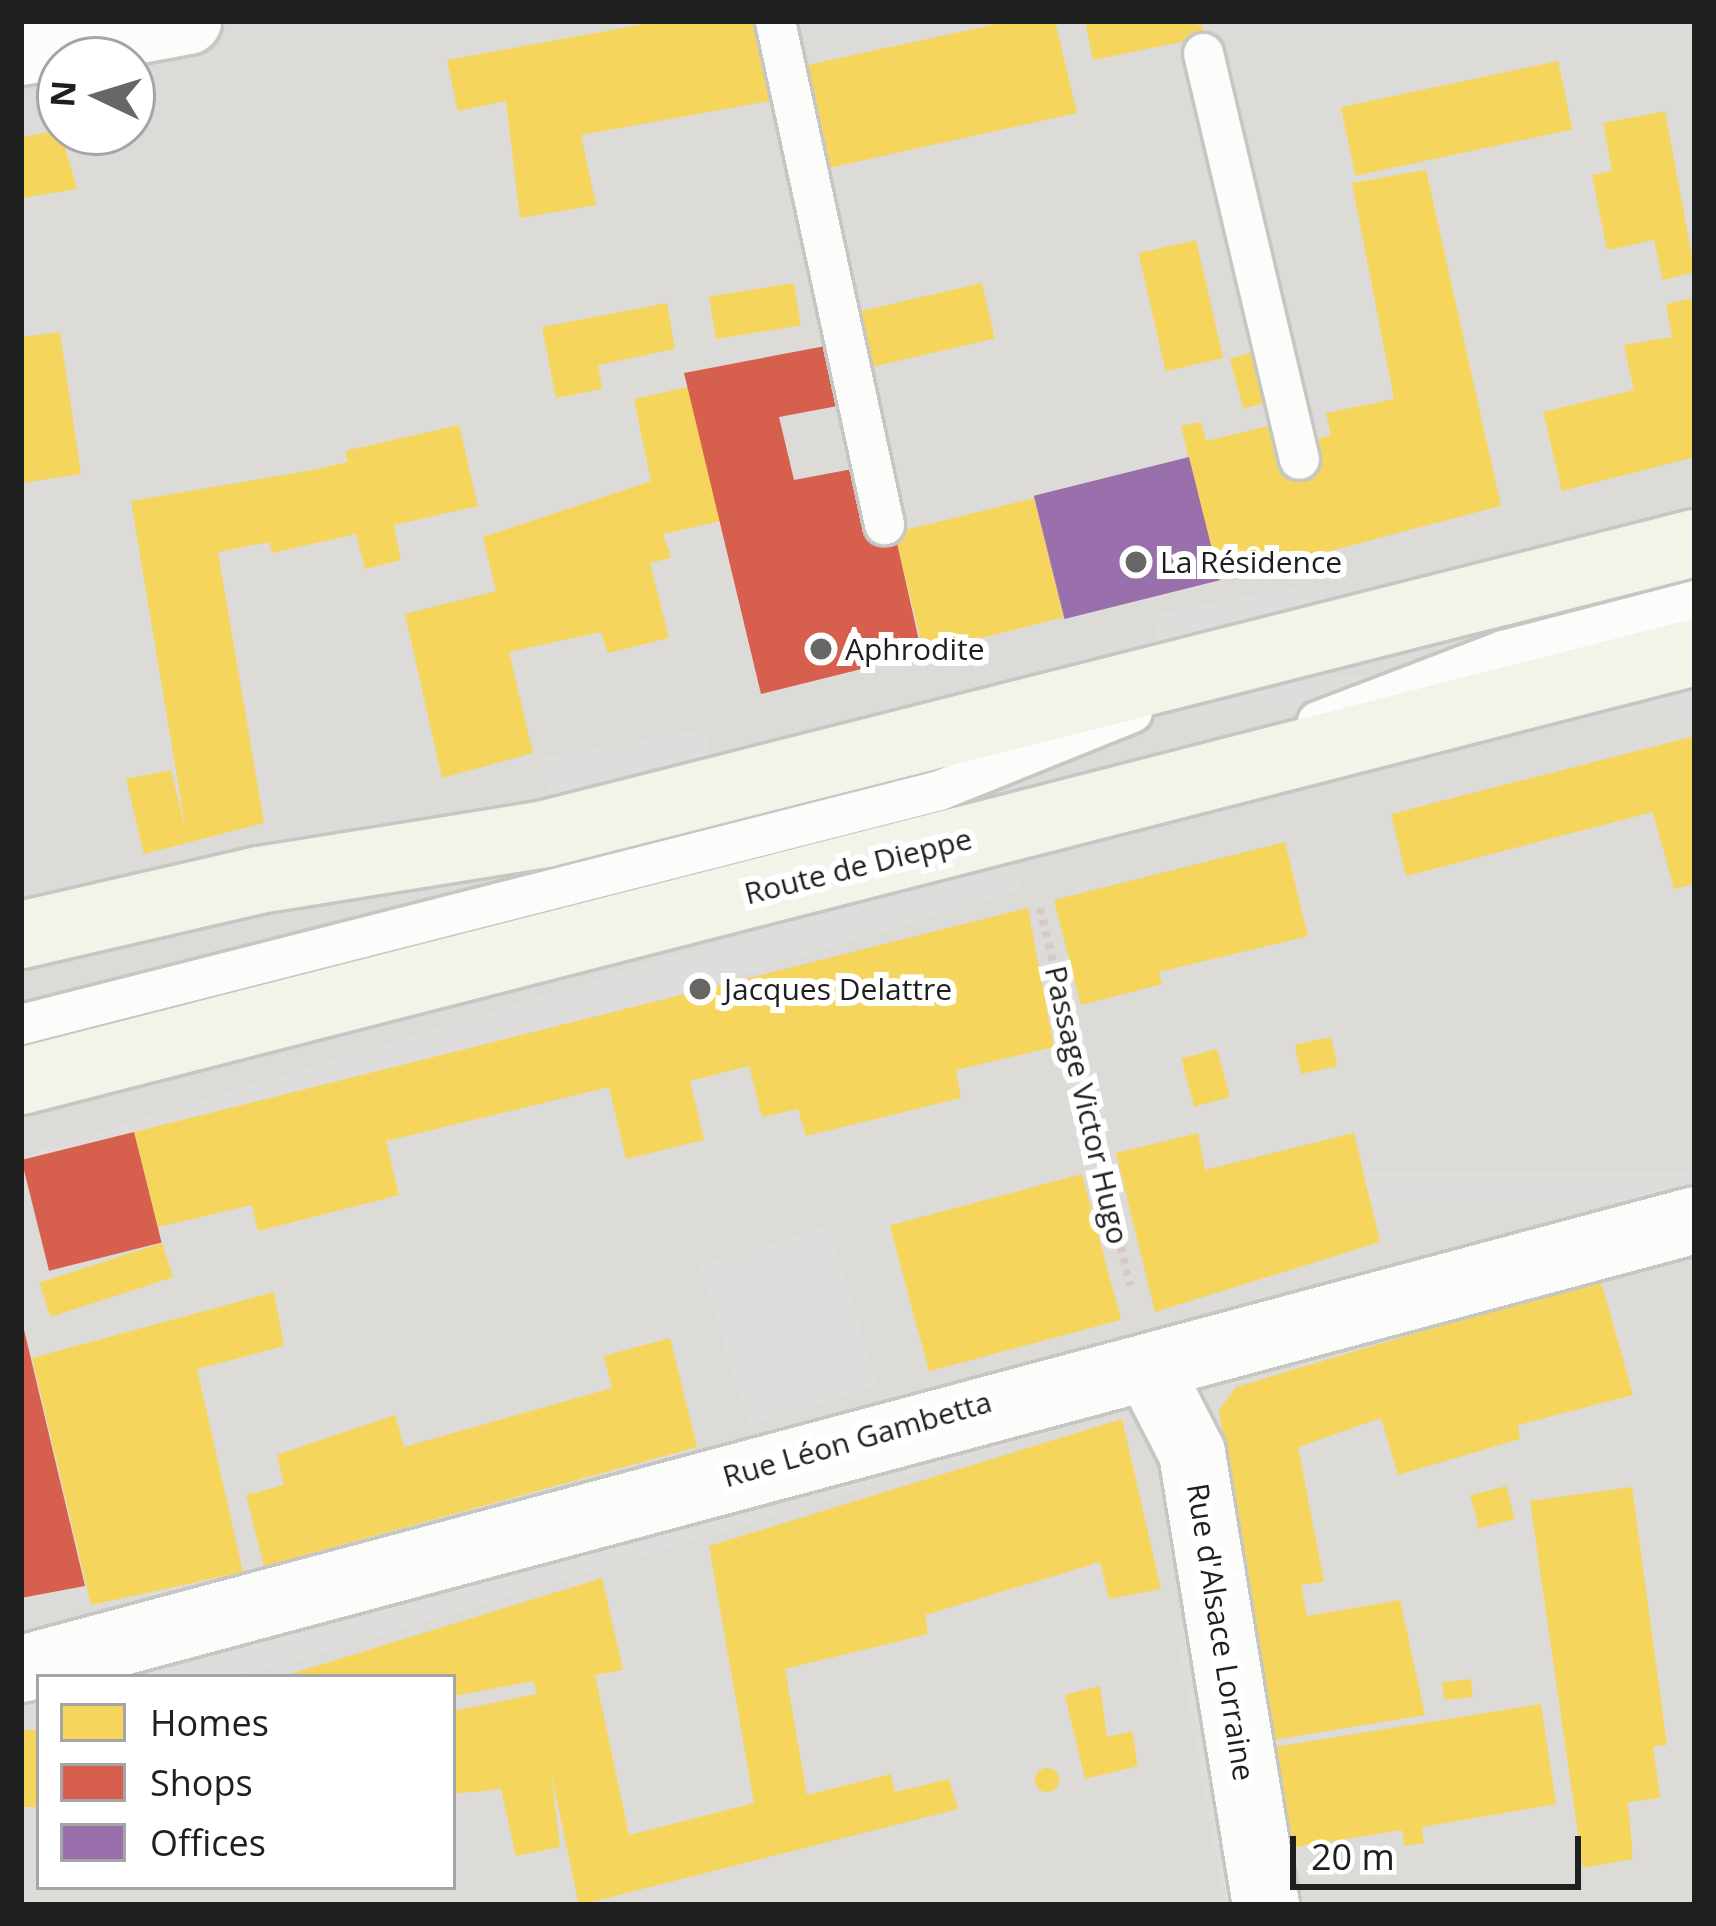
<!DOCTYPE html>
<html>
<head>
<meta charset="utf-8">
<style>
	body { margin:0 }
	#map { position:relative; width:1716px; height:1926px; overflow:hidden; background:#edece7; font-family:"Open Sans",sans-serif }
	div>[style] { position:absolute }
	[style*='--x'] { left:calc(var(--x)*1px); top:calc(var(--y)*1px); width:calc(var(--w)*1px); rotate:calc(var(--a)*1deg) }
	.residential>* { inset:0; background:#dcdbd8 }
	.parking>* { inset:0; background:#dedddb; transform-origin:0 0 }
	.homes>* { inset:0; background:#f6d55c; transform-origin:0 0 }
	.round { border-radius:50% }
	.shops>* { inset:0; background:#d6604d; transform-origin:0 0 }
	.offices>* { inset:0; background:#9970ab; transform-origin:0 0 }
	.path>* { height:8px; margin-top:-4px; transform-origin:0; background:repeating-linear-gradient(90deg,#d7cac6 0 6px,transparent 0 12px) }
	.roads { filter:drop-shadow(3px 0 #c6c6c3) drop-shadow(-3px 0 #c6c6c3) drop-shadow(0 3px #c6c6c3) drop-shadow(0 -3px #c6c6c3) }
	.lane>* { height:39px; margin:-19.5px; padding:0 19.5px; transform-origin:19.5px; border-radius:19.5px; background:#fcfcfb }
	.street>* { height:66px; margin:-33px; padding:0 33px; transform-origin:33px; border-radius:33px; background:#fcfcfb }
	.secondary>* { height:66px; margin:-33px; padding:0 33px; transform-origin:33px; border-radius:33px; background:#f2f4ea }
	.dots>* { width:33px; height:33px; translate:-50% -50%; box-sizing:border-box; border:6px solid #fff; border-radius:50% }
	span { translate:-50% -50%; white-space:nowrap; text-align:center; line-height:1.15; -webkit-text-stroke:12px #fff; paint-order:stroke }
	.poi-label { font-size:30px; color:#1f1f1f }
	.left { translate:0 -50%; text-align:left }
	.street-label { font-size:30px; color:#1f1f1f }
	.frame { position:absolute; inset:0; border:24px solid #1f1f1f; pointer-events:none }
	.legend { position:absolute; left:36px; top:1674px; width:420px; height:216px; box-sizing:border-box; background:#fff; border:3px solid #a5a5a5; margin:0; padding:15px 21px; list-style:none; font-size:36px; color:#1f1f1f }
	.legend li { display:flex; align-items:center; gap:24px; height:60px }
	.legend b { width:60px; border:3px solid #a5a5a5 }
	.north { position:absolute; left:36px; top:36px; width:120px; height:120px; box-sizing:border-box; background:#fff; border:3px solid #a5a5a5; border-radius:50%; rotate:274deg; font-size:33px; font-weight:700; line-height:48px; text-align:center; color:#1f1f1f }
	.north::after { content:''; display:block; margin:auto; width:42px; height:54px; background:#676765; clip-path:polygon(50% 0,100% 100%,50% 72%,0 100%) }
	.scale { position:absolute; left:1290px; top:1836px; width:291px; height:54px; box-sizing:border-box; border:6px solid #1f1f1f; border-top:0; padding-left:15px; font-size:36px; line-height:42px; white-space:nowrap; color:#1f1f1f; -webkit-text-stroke:9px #fff; paint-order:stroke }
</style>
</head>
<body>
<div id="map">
	<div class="residential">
		<div style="clip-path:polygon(evenodd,21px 21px,1695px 21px,1695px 1905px,21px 1905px,21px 21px,60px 60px,132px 60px,132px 132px,60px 132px,60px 60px,21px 21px,39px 1677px,453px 1677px,453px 1887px,39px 1887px,39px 1677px)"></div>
	</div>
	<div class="parking">
		<div style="left:1321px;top:582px;width:31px;height:172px;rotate:79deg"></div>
		<div style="left:1695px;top:677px;width:36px;height:674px;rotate:90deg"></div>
		<div style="left:705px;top:729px;width:41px;height:166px;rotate:80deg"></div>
		<div style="left:1010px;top:853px;width:38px;height:1022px;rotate:73deg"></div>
		<div style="left:1695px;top:1171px;width:31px;height:477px;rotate:90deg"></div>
		<div style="left:829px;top:1226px;width:167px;height:135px;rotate:73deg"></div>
		<div style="clip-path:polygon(1087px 1396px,1094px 1419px,286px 1664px,227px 1677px,87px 1677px,280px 1635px)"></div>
		<div style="left:1205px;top:1613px;width:296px;height:32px;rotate:80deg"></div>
	</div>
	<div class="homes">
		<div style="clip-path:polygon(661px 21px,763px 21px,781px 99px,581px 135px,596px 205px,520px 218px,506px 101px,458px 111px,447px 60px)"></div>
		<div style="clip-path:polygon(1011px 21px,1055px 21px,1077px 113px,815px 171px,793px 68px)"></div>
		<div style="clip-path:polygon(1085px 21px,1201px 21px,1205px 37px,1093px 60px)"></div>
		<div style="left:1558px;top:61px;width:70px;height:222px;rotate:78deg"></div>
		<div style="clip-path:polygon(1665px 111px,1695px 272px,1663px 280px,1654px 240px,1607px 250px,1592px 175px,1612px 171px,1603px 123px)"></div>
		<div style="clip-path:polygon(60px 130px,77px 189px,21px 198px,21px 137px)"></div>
		<div style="clip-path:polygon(1426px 170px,1501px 506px,1219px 580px,1181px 426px,1201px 422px,1206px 441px,1272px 425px,1303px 443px,1331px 435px,1326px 413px,1394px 399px,1352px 183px)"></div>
		<div style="left:1196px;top:240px;width:121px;height:59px;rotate:77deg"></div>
		<div style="left:794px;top:283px;width:43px;height:86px;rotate:81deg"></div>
		<div style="left:982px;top:283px;width:57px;height:139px;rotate:77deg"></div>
		<div style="clip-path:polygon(1695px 298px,1695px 457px,1562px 491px,1543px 412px,1634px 390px,1624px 345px,1672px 337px,1666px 304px)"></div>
		<div style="clip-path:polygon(667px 303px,675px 349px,598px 365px,602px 389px,556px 398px,542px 327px)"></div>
		<div style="clip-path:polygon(60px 332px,81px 474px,21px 483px,21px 337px)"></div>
		<div style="left:1254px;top:352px;width:52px;height:25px;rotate:75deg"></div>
		<div style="clip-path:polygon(688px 387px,721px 521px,663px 534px,671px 558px,650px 563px,669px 638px,608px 653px,601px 632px,509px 652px,533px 753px,442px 778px,405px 614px,496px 591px,483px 537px,651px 481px,634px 399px)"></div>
		<div style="clip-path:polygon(459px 425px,478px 506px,394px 525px,401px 560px,365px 569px,356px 534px,272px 553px,269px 542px,218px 552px,264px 823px,144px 854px,126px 779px,171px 770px,186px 831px,131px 501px,313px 470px,348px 462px,345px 451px)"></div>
		<div style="left:1034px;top:498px;width:123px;height:144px;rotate:76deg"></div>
		<div style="clip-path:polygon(1695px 736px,1695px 884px,1674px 889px,1653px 812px,1406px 876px,1391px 814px)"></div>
		<div style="clip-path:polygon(1285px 842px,1308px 936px,1159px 972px,1162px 984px,1081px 1005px,1054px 900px)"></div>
		<div style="clip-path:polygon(1028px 908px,1054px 1047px,956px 1070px,961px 1098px,806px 1136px,798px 1109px,762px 1117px,749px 1066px,690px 1081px,704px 1140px,626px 1159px,609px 1087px,386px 1141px,399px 1195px,258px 1231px,252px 1205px,158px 1227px,134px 1132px)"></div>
		<div style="left:1331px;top:1037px;width:30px;height:37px;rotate:78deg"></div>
		<div style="left:1217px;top:1049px;width:50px;height:37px;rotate:75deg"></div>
		<div style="clip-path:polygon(1198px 1133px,1205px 1170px,1354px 1133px,1380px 1242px,1155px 1312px,1116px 1153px)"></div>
		<div style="left:1082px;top:1174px;width:151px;height:199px;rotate:75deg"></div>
		<div style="left:162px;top:1243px;width:36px;height:129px;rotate:72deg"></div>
		<div style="clip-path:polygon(1600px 1278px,1633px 1395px,1518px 1425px,1520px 1439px,1398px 1475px,1381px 1418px,1298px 1447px,1324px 1582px,1301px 1585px,1307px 1616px,1400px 1600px,1425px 1715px,1272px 1740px,1219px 1410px,1236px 1387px)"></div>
		<div style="clip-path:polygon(274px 1292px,284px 1346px,197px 1369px,243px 1572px,91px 1605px,32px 1358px)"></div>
		<div style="clip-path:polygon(670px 1338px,697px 1447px,264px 1566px,246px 1495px,284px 1485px,277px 1455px,395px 1415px,404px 1447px,612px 1388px,604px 1356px)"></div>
		<div style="clip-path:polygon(1122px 1419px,1161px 1589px,1109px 1599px,1100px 1562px,925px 1615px,928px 1634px,785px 1669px,807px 1795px,891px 1774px,895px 1792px,949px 1779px,958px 1809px,579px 1905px,551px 1773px,560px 1847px,516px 1856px,501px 1789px,453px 1794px,453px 1711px,537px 1694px,533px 1681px,453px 1696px,453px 1677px,281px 1677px,602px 1578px,623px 1670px,595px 1675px,629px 1835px,754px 1803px,709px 1546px)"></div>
		<div style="left:1506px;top:1486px;width:34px;height:37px;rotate:75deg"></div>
		<div style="clip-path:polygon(1632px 1487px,1667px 1745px,1653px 1746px,1660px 1798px,1628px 1802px,1633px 1859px,1583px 1868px,1530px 1501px)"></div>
		<div style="left:1471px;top:1679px;width:18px;height:29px;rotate:84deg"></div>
		<div style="clip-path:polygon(1100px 1686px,1107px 1737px,1132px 1731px,1138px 1766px,1085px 1779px,1065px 1695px)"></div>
		<div style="clip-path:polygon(1541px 1704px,1556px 1804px,1422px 1827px,1424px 1843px,1404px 1846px,1402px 1830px,1289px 1848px,1274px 1747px)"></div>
		<div style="left:39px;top:1730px;width:77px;height:18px;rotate:90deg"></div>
		<div class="round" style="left:1035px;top:1768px;width:24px;height:24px"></div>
	</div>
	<div class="shops">
		<div style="clip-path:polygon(836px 344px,848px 404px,779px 417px,794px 480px,863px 467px,895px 534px,922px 654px,761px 694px,684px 373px)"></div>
		<div style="left:134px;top:1132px;width:114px;height:116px;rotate:76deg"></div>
		<div style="clip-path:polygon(21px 1317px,85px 1586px,21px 1598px)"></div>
	</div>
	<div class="offices">
		<div style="left:1189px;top:457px;width:127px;height:160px;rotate:76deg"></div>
	</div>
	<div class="path">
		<div style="--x:1040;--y:908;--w:388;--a:76.6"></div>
	</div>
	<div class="roads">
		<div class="lane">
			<div style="--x:775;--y:21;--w:515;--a:77.77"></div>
			<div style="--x:1203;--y:53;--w:417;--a:76.7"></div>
			<div style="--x:1317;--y:721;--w:199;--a:-20.9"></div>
			<div style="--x:1503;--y:650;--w:198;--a:-14.6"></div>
			<div style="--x:21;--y:1024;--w:947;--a:-14.3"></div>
			<div style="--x:939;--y:790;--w:208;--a:-22"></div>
		</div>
		<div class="street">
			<div style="--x:21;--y:52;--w:170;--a:-10.5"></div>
			<div style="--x:1149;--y:1369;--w:94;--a:62.9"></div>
			<div style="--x:1192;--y:1453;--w:458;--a:80.7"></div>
			<div style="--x:21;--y:1669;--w:1733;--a:-15.01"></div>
		</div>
		<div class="secondary">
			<div style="--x:21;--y:935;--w:244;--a:-13"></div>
			<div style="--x:259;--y:880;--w:290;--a:-9.1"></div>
			<div style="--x:545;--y:834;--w:1186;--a:-14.2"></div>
			<div style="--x:21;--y:1081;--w:1728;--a:-14.37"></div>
		</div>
	</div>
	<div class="dots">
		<div style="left:1136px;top:562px;background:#676765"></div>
		<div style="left:821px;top:649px;background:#676765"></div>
		<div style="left:700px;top:989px;background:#676765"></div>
	</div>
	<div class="poi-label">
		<span class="left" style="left:1160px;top:562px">La Résidence</span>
		<span class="left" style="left:845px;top:649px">Aphrodite</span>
		<span class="left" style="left:724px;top:989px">Jacques Delattre</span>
	</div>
	<div class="street-label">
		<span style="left:858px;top:866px;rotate:-14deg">Route de Dieppe</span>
		<span style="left:1087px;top:1105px;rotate:77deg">Passage Victor Hugo</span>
		<span style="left:857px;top:1439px;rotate:-16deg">Rue Léon Gambetta</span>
		<span style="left:1221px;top:1632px;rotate:81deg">Rue d'Alsace Lorraine</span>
	</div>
	<div class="frame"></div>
	<ul class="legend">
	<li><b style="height:33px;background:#f6d55c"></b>Homes</li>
	<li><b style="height:33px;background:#d6604d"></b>Shops</li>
	<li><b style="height:33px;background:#9970ab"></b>Offices</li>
	</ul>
	<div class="north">N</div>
	<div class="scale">20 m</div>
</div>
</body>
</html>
